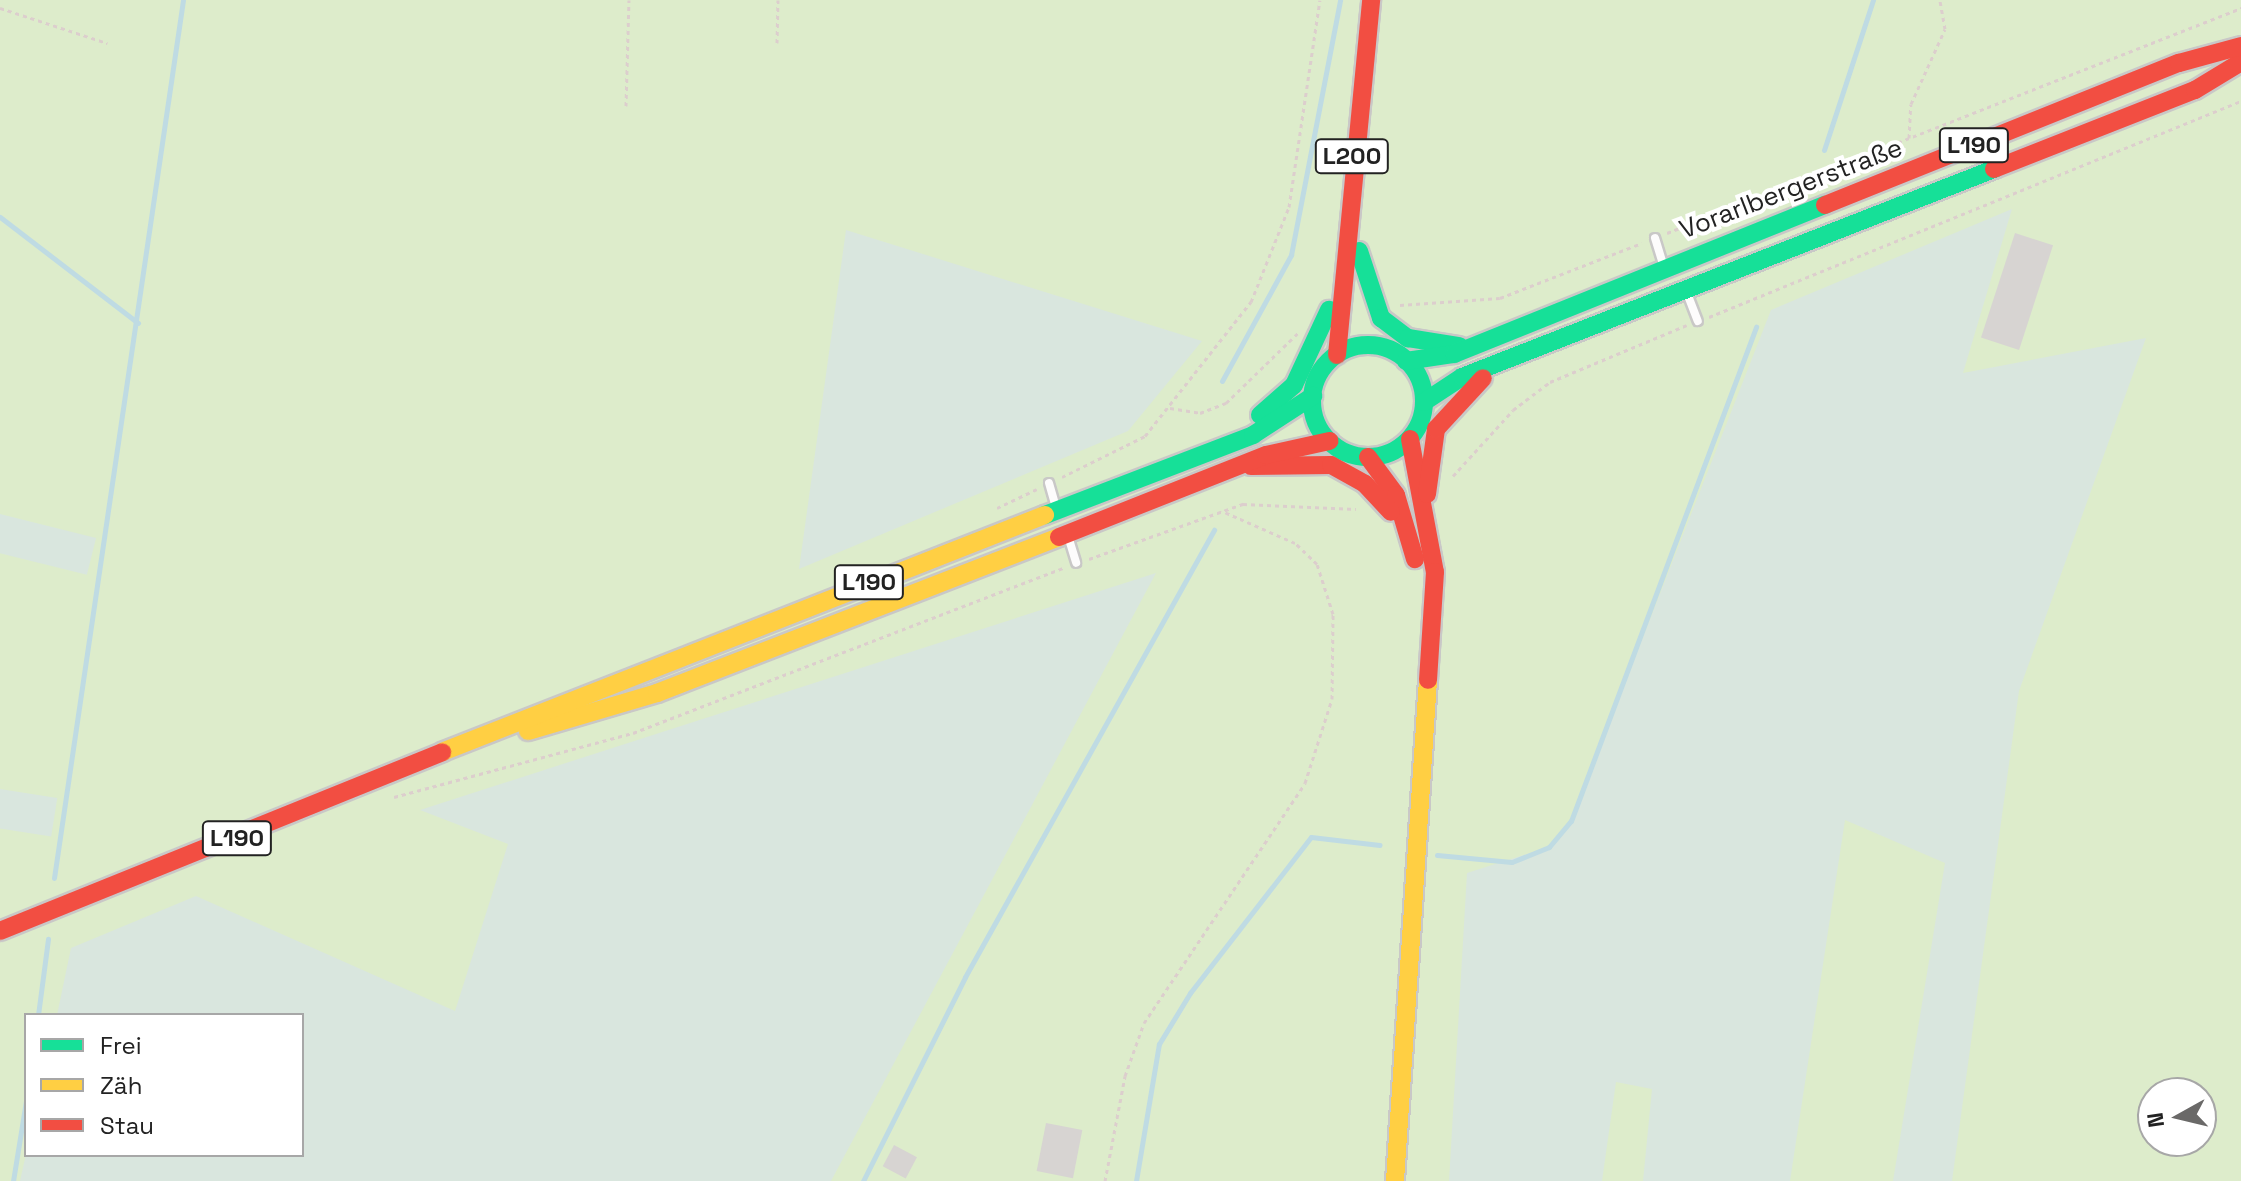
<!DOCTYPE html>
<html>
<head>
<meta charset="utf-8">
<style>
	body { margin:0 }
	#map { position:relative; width:2241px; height:1181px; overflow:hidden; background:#f0eeeb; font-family:"Space Grotesk",sans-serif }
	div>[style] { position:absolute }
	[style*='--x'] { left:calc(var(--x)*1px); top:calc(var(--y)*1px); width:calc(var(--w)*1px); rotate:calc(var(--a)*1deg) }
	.grass>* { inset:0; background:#ddeccb }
	.wetland>* { inset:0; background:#d9e6de; transform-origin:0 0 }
	.stream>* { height:5px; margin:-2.5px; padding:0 2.5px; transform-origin:2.5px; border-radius:2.5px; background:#bfdbe3 }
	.building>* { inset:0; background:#d7d4d2; transform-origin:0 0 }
	.path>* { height:3px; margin-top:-1.5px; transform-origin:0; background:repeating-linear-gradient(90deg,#dccecd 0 4px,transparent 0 8px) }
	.roads { filter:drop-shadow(2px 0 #c9c8c7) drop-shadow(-2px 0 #c9c8c7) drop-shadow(0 2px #c9c8c7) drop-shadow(0 -2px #c9c8c7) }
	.lane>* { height:8px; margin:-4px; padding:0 4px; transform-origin:4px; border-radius:4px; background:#fdfcfc }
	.fast>* { height:18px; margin:-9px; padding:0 9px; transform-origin:9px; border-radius:9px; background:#16e098 }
	.fast>.ring { margin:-9px; padding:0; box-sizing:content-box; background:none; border:18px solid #16e098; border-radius:50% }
	.slow>* { height:18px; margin:-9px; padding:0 9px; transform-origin:9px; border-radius:9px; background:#ffcf43 }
	.jam>* { height:18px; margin:-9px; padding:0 9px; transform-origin:9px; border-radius:9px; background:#f24e42 }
	span { translate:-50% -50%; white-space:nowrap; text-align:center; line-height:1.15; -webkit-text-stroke:8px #fff; paint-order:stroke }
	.shield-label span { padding:2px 6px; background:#fff; border:2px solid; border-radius:6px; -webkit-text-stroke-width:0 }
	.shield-label { font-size:24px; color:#222; font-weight:700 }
	.street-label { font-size:26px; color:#222 }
	.legend { position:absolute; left:24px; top:1013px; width:280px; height:144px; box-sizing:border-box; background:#fff; border:2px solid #a7a7a7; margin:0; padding:10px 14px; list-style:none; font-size:24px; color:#222 }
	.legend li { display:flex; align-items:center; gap:16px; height:40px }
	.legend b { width:40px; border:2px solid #a7a7a7 }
	.north { position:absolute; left:2137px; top:1077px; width:80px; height:80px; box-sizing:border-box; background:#fff; border:2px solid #a7a7a7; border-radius:50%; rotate:262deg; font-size:22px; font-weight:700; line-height:32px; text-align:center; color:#222 }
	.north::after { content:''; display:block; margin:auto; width:28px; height:36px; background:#6a6968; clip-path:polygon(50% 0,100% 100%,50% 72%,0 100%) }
</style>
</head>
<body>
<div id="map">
	<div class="grass">
		<div style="clip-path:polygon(evenodd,0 0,2241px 0,2241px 1181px,0 1181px,0 0,26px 1015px,302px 1015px,302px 1155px,26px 1155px,26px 1015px,0 0,2153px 1093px,2201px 1093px,2201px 1141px,2153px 1141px,2153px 1093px)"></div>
	</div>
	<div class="wetland">
		<div style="clip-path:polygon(2012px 209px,1963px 373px,2146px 338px,2019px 691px,1952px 1181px,1893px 1181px,1945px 863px,1845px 820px,1790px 1181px,1643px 1181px,1652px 1089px,1616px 1082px,1602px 1181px,1449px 1181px,1467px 873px,1549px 847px,1571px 821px,1771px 310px)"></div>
		<div style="clip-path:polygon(846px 230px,1202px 341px,1128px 431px,799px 569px)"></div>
		<div style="left:0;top:514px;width:99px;height:38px;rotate:14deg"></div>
		<div style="clip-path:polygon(1156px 573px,831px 1181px,20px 1181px,26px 1154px,302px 1155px,302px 1015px,57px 1015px,71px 948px,196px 896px,455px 1011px,508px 844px,420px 810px)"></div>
		<div style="left:0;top:789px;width:58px;height:39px;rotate:9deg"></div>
	</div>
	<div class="stream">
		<div style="--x:1824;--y:150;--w:158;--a:-71.9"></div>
		<div style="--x:0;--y:217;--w:174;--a:37.5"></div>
		<div style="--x:1222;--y:381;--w:144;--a:-61.3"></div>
		<div style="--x:1291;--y:255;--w:260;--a:-79.1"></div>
		<div style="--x:1437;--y:855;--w:75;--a:5.3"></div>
		<div style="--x:1512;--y:862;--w:40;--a:-22"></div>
		<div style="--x:1549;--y:847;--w:34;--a:-50"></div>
		<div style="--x:1571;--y:821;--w:528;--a:-69.47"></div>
		<div style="--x:54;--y:878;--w:887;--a:-81.64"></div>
		<div style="--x:38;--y:1015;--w:77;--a:-82.5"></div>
		<div style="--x:13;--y:1181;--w:81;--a:-80.8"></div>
		<div style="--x:863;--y:1181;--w:228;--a:-63.4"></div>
		<div style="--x:965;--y:977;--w:512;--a:-60.88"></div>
		<div style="--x:1136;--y:1181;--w:139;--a:-80.5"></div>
		<div style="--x:1159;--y:1044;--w:60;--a:-58.7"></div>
		<div style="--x:1190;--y:993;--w:197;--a:-52.2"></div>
		<div style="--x:1311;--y:837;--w:69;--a:6.6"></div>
	</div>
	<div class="building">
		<div style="left:2015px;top:233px;width:40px;height:110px;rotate:18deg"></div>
		<div style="left:1046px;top:1123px;width:37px;height:49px;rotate:11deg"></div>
		<div style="left:894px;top:1145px;width:26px;height:24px;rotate:28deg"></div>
	</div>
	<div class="path">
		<div style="--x:0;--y:8;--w:113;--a:18.1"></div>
		<div style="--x:777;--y:43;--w:43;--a:-88.7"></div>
		<div style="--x:626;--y:106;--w:106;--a:-88.4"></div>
		<div style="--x:1909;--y:138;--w:34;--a:-87"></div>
		<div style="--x:1911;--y:104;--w:82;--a:-65.6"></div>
		<div style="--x:1945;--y:29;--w:29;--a:-100"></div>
		<div style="--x:1667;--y:233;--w:617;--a:-21.4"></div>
		<div style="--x:1400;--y:305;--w:100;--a:-4"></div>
		<div style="--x:1500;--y:298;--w:152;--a:-21.2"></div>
		<div style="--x:1709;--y:317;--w:574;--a:-22.1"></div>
		<div style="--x:1170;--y:408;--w:30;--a:9"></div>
		<div style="--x:1200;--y:413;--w:28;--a:-21"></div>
		<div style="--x:1226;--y:403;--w:100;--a:-44.2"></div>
		<div style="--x:1453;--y:476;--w:89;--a:-47.7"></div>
		<div style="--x:1513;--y:410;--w:46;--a:-37.1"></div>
		<div style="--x:1550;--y:382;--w:148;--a:-22.6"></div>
		<div style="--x:1062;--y:477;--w:93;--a:-26.3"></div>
		<div style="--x:1145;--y:436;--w:171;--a:-51.7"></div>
		<div style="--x:1251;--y:302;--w:102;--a:-68.2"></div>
		<div style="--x:1289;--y:207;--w:209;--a:-81.5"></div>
		<div style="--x:997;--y:508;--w:44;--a:-25.4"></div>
		<div style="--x:1089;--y:559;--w:164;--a:-19.7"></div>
		<div style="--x:1243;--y:504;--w:113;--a:2.5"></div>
		<div style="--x:394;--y:797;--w:247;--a:-15"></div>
		<div style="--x:633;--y:733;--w:461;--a:-21"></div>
		<div style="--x:1105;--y:1181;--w:107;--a:-79.2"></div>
		<div style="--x:1125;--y:1076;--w:56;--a:-70.3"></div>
		<div style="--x:1144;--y:1023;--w:289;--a:-56.1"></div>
		<div style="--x:1305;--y:783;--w:88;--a:-72.2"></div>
		<div style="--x:1332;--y:699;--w:85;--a:-89.3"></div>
		<div style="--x:1333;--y:614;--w:52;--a:-107.7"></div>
		<div style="--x:1317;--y:564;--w:30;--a:-136"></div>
		<div style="--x:1295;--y:543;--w:80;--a:-156.3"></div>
	</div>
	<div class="roads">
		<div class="lane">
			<div style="--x:1655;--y:238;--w:30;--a:73"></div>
			<div style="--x:1687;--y:293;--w:30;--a:69"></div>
			<div style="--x:1049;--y:483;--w:25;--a:74"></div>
			<div style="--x:1068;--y:536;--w:28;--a:73"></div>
		</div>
		<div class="fast">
			<div style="--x:1359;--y:251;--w:71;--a:71.8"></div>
			<div style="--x:1381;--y:318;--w:34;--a:37"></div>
			<div style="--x:1408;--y:338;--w:52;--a:8.9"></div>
			<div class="ring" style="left:1312px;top:345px;width:94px;height:94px"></div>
			<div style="--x:1406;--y:361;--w:49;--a:-8.3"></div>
			<div style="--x:1454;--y:354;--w:400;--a:-21.9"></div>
			<div style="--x:1424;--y:402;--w:45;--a:-33.3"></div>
			<div style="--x:1462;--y:377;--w:571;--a:-21.35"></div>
			<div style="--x:1260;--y:415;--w:45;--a:-41.4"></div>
			<div style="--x:1294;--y:385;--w:83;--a:-65"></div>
			<div style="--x:1045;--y:515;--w:223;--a:-21"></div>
			<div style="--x:1253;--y:435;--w:72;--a:-33"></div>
		</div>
		<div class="slow">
			<div style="--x:528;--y:731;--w:134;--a:-16.4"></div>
			<div style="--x:657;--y:693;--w:431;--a:-21.2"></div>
			<div style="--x:442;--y:752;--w:648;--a:-21.46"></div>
			<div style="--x:1395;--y:1181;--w:502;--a:-86.23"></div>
		</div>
		<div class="jam">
			<div style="--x:1994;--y:169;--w:216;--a:-21.5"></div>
			<div style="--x:2195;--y:90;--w:54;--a:-31.3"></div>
			<div style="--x:1825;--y:205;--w:381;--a:-21.9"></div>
			<div style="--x:2179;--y:63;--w:64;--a:-15.3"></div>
			<div style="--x:1337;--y:355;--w:357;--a:-84.5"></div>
			<div style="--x:1410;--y:439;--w:135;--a:79.4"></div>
			<div style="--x:1435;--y:572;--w:108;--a:93.7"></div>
			<div style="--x:1368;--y:457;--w:47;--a:53.6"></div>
			<div style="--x:1396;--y:495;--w:67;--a:73.5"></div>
			<div style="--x:1251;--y:466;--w:80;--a:-0.7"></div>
			<div style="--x:1331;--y:465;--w:39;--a:29"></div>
			<div style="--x:1365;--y:484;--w:38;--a:47"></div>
			<div style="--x:1427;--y:494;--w:66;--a:-82.1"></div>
			<div style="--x:1436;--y:429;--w:69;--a:-47.3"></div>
			<div style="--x:1059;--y:537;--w:223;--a:-21.6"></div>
			<div style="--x:1266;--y:455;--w:65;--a:-12.5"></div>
			<div style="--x:0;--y:931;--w:477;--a:-22"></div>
		</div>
	</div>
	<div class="shield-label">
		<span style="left:1974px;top:145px">L190</span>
		<span style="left:1352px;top:156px">L200</span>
		<span style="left:869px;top:582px">L190</span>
		<span style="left:237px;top:838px">L190</span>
	</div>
	<div class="street-label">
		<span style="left:1791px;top:189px;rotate:-21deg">Vorarlbergerstraße</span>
	</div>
	<ul class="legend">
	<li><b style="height:10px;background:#16e098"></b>Frei</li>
	<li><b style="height:10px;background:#ffcf43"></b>Zäh</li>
	<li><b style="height:10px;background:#f24e42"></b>Stau</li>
	</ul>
	<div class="north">N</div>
</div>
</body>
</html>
